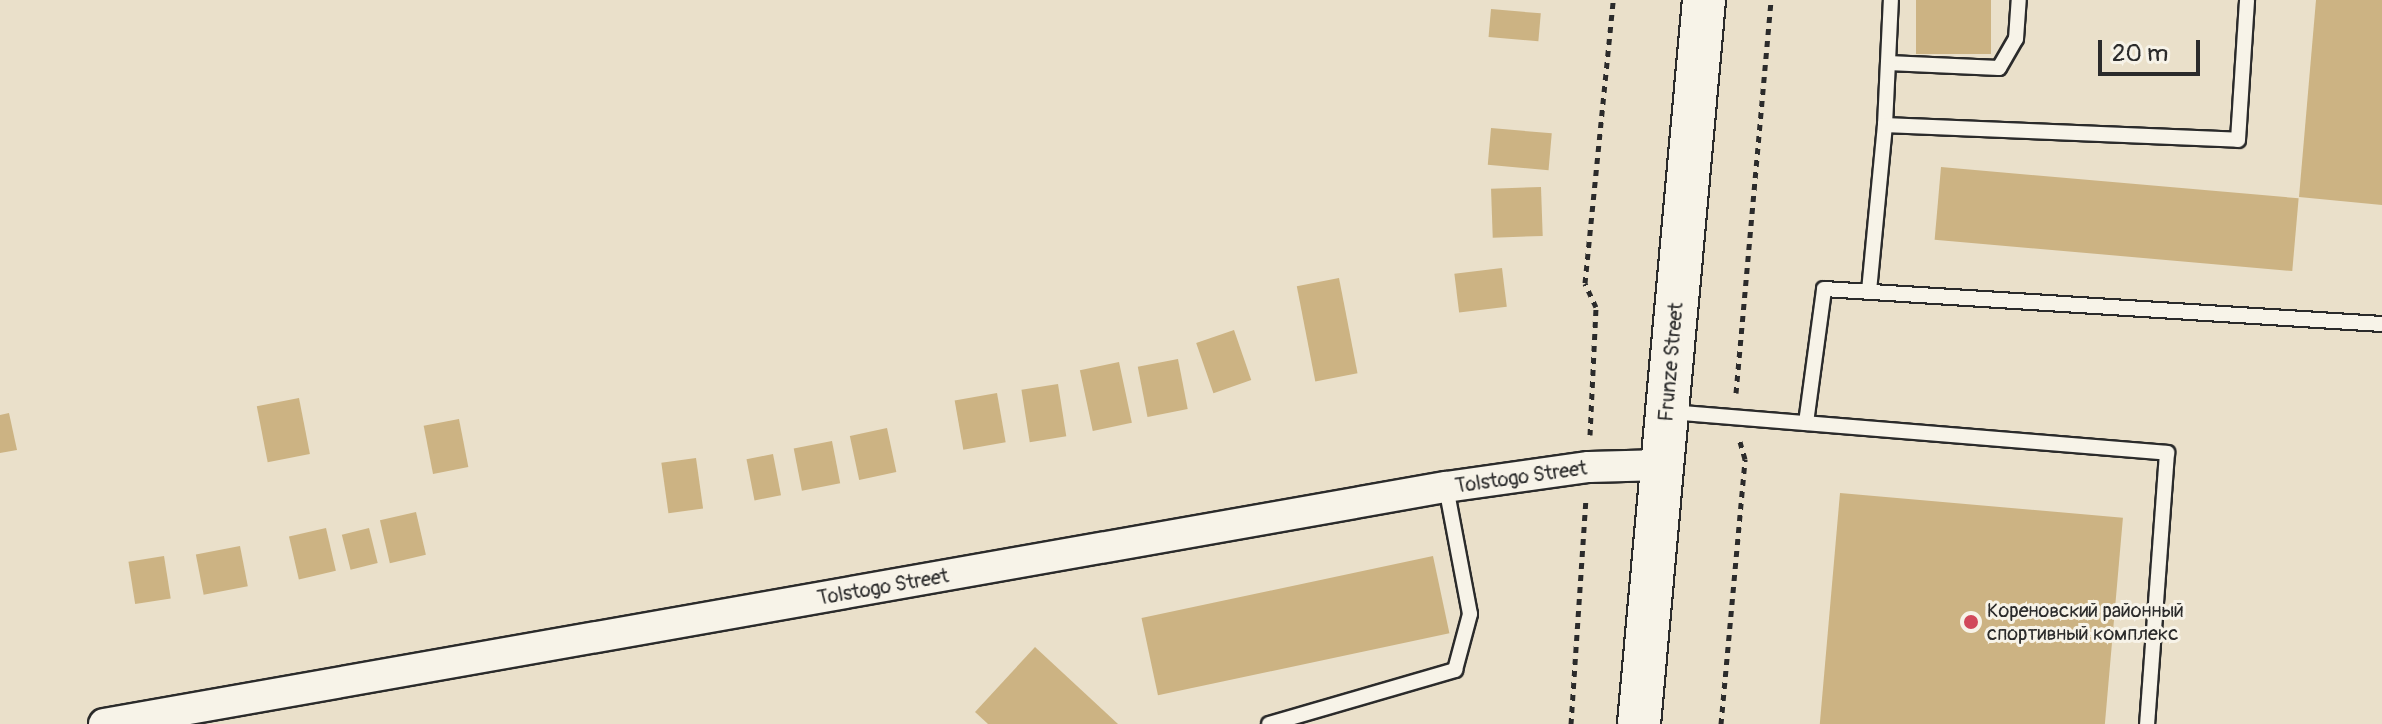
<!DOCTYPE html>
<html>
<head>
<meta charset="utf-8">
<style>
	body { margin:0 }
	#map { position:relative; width:2382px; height:724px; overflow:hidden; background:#eae0ca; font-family:Pangolin,sans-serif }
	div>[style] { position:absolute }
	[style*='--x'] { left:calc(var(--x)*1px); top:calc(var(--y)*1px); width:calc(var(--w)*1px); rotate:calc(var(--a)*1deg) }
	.building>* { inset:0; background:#ccb383; transform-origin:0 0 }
	.path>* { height:5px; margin-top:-2.5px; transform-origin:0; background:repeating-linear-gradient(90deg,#2b2b2b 0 6px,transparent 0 12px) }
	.roads { filter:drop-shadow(2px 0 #2b2b2b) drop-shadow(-2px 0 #2b2b2b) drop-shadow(0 2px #2b2b2b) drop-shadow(0 -2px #2b2b2b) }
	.lane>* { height:14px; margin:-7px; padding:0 7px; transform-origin:7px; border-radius:7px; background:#f7f3e8 }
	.street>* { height:30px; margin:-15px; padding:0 15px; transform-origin:15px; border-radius:15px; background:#f7f3e8 }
	.secondary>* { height:42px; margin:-21px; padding:0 21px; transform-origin:21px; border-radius:21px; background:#f7f3e8 }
	.dots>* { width:22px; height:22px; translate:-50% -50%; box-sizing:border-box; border:4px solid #f7f3e8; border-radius:50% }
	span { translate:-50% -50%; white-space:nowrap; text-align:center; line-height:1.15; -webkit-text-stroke:6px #f7f3e8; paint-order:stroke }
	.street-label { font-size:20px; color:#2b2b2b }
	.poi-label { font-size:20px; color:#2b2b2b }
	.left { translate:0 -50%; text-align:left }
	.scale { position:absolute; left:2098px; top:40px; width:102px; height:36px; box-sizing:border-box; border:4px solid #2b2b2b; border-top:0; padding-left:10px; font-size:24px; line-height:28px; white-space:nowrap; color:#2b2b2b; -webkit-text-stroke:6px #f7f3e8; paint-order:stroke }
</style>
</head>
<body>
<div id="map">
	<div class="building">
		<div style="left:1916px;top:0;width:75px;height:54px"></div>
		<div style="clip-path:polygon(2316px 0,2382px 0,2382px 205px,2299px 197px)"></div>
		<div style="left:1491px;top:9px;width:50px;height:28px;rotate:5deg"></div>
		<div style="left:1491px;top:128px;width:61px;height:37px;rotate:5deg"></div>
		<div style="left:1941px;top:167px;width:359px;height:73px;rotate:5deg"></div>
		<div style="left:1541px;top:187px;width:49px;height:50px;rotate:88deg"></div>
		<div style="left:1502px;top:268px;width:39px;height:48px;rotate:83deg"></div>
		<div style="left:1339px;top:278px;width:97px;height:43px;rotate:79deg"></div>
		<div style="left:1234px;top:330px;width:53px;height:40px;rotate:71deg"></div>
		<div style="left:1178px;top:359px;width:51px;height:41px;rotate:79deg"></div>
		<div style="left:1119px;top:362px;width:62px;height:40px;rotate:78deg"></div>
		<div style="left:1058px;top:384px;width:53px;height:37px;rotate:81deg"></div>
		<div style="left:997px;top:393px;width:50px;height:43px;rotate:80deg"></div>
		<div style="left:299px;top:398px;width:57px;height:43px;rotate:79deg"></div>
		<div style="clip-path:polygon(9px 413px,17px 450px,0 453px,0 415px)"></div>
		<div style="left:459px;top:419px;width:49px;height:36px;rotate:79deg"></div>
		<div style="left:887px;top:428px;width:45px;height:38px;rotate:78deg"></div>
		<div style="left:832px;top:441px;width:43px;height:39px;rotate:79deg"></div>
		<div style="left:773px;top:454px;width:42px;height:27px;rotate:79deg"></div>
		<div style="left:696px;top:458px;width:51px;height:35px;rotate:82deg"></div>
		<div style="left:1840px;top:493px;width:284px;height:232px;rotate:5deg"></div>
		<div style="left:416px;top:512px;width:44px;height:37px;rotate:77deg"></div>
		<div style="left:326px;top:528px;width:44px;height:38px;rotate:77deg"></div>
		<div style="left:369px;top:528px;width:36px;height:28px;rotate:76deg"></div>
		<div style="left:240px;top:546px;width:41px;height:45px;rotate:79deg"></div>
		<div style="left:164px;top:556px;width:43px;height:36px;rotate:81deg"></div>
		<div style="left:1433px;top:556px;width:79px;height:298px;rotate:78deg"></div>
		<div style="clip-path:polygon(1035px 647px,1118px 724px,988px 724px,975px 712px)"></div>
	</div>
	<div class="path">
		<div style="--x:1736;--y:393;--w:395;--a:-84.9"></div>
		<div style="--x:1590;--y:435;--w:128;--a:-87.3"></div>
		<div style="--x:1596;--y:307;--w:26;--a:-115"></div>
		<div style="--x:1585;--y:283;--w:284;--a:-84.3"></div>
		<div style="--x:1571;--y:724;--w:227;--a:-86.2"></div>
		<div style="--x:1721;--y:724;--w:266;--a:-84.8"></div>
		<div style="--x:1745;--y:459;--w:22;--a:-106"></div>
	</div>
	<div class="roads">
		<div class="lane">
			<div style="--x:1888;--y:63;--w:111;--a:2.6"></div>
			<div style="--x:1999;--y:68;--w:34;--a:-60"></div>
			<div style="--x:2016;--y:39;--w:39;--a:-86"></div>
			<div style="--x:1885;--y:125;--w:125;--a:-87.3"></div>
			<div style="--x:1869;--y:291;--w:167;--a:-84.5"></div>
			<div style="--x:1885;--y:125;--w:353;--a:2.4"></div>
			<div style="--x:2238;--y:140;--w:140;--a:-86.3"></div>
			<div style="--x:1671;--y:412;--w:498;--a:4.7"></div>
			<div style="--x:2167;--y:453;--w:272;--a:94.2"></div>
			<div style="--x:1806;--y:423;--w:135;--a:-82.3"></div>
			<div style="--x:1824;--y:289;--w:559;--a:3.59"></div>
			<div style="--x:1269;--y:724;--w:194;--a:-16.2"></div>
			<div style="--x:1455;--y:670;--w:58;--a:-75"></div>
			<div style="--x:1470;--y:614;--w:129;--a:-100.7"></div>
		</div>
		<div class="street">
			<div style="--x:104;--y:724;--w:1363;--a:-10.02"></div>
			<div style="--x:1446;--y:487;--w:144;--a:-8"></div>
			<div style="--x:1589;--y:467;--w:74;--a:-1.5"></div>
		</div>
		<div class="secondary">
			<div style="--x:1639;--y:724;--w:727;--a:-84.87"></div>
		</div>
	</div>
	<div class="dots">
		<div style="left:1971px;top:622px;background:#d1495b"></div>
	</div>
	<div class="street-label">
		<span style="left:1671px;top:362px;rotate:-85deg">Frunze Street</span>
		<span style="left:1521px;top:477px;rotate:-8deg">Tolstogo Street</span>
		<span style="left:883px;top:587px;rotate:-10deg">Tolstogo Street</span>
	</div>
	<div class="poi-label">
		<span class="left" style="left:1987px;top:622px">Кореновский районный<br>спортивный комплекс</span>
	</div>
	<div class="scale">20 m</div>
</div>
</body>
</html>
